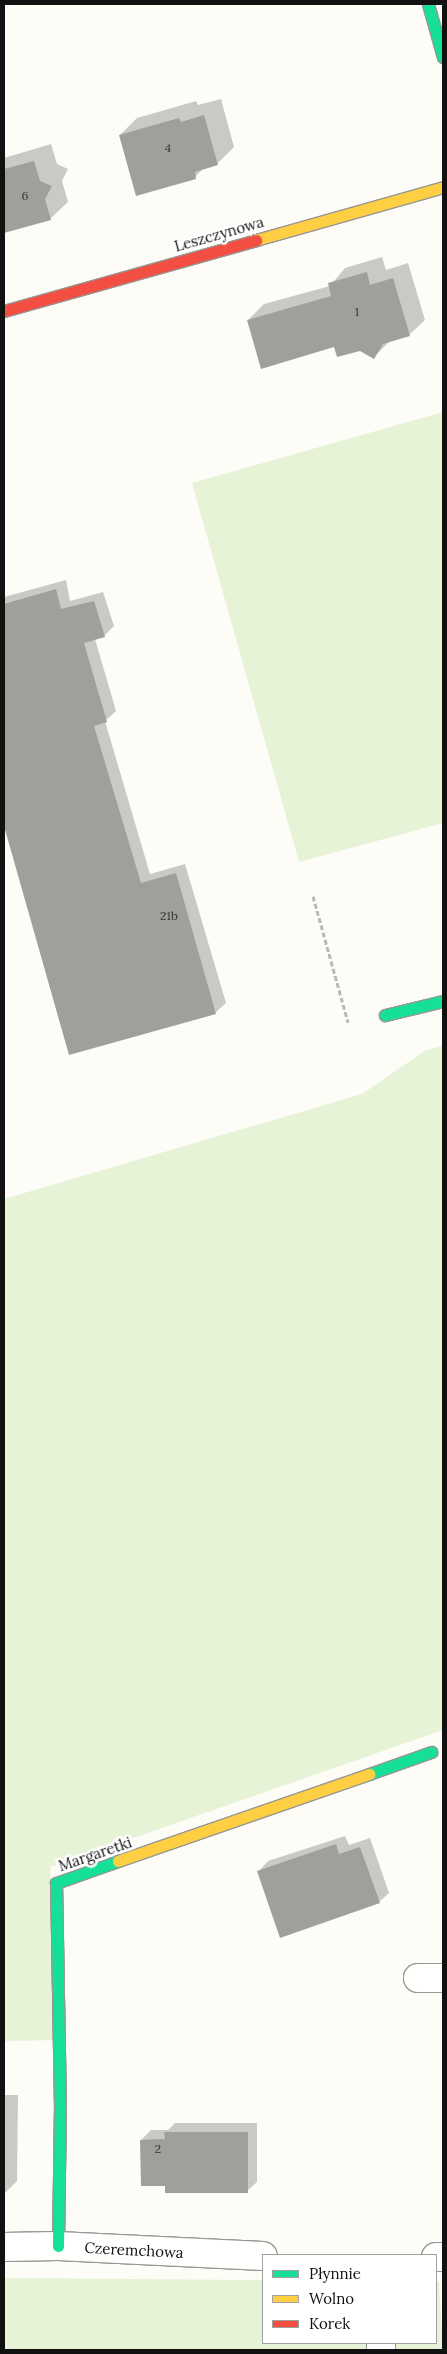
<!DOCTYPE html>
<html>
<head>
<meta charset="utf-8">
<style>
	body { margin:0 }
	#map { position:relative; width:447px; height:2354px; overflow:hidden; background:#fdfcf7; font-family:Lora,serif }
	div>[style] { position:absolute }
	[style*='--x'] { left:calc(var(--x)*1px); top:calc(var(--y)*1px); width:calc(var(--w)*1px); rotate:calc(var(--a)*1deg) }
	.green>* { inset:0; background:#e7f3d7 }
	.shadow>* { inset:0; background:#0003 }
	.building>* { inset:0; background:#a19f9c }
	.path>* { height:3px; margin-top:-1.5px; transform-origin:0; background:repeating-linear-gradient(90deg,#b9b9b8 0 5px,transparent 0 7.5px) }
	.roads { filter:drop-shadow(1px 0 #979795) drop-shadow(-1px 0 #979795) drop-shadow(0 1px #979795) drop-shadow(0 -1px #979795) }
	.street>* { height:28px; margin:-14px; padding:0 14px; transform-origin:14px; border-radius:14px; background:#fffffe }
	.fast>* { height:11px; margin:-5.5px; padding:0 5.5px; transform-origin:5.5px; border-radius:5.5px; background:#16e098 }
	.slow>* { height:11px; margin:-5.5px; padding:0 5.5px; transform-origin:5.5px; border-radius:5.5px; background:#ffcf43 }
	.jam>* { height:11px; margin:-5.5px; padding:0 5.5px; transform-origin:5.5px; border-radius:5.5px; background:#f24e42 }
	span { translate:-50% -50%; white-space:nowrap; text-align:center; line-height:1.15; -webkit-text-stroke:5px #fff; paint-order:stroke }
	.number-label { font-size:12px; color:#353434 }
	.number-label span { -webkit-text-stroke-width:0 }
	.street-label { font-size:15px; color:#111 }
	.frame { position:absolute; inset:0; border:5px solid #111; pointer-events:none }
	.legend { position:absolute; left:262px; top:2254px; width:175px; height:90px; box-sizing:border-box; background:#fff; border:1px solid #a0a0a0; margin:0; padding:6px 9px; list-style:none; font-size:15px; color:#111 }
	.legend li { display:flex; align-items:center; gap:10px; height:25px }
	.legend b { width:25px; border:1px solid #a0a0a0 }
</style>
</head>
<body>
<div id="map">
	<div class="green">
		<div style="clip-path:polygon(443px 412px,443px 823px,299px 862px,192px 483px)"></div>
		<div style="clip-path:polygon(443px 1046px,443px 1730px,50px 1867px,60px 2040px,4px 2041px,4px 1199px,362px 1094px,426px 1050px)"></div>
		<div style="clip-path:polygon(4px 2278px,263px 2280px,263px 2343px,436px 2343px,436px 2282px,439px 2282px,443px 2350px,4px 2350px)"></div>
	</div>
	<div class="shadow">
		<div style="clip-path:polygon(221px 99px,234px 147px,217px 164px,205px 167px,195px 177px,120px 135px,137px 118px,196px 101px,198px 105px)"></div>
		<div style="clip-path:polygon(51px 144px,57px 164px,68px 169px,62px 181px,68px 202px,50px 219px,4px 232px,4px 158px)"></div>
		<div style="clip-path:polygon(382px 257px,386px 270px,408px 263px,425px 320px,409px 335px,390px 341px,374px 357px,360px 350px,248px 320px,264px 304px,330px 286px,345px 268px)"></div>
		<div style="clip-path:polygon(66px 580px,70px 601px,103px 592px,114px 626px,104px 636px,95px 639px,116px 711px,105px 721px,150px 874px,185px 864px,226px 1003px,216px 1012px,70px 1053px,6px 831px,4px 831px,4px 597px)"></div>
		<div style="clip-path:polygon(345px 1836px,349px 1845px,370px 1838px,389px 1893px,379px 1902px,259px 1871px,268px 1861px)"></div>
		<div style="clip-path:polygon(4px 2095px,18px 2095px,17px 2181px,4px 2194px)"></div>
		<div style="clip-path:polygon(175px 2123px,257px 2123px,257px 2182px,247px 2191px,166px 2185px,141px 2140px,151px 2130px,168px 2130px)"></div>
	</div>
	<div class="building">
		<div style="clip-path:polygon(204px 115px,218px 165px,195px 172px,196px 179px,136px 196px,119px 135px,179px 118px,181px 122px)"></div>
		<div style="clip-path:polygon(34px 161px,40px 181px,52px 186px,45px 199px,51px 220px,4px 233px,4px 169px)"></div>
		<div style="clip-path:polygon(367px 272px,370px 285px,393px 278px,410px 336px,383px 344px,374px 359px,360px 351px,337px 357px,334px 347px,261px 369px,247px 320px,331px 296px,328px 283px)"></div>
		<div style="clip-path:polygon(56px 589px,61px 609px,94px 601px,105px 637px,84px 643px,107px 722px,94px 726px,141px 883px,176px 873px,216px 1014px,69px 1055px,4px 826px,4px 604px)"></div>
		<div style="clip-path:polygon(336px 1844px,339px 1854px,360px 1847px,380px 1903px,280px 1938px,257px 1871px)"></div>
		<div style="clip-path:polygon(164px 2132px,248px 2132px,248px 2193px,165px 2193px,165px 2186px,141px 2186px,140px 2140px,165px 2139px)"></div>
	</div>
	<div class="path">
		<div style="--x:313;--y:896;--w:131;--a:74.5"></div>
	</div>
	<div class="roads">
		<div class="street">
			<div style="--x:418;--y:1978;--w:25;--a:0"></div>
			<div style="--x:4;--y:2247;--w:54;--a:-1.1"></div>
			<div style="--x:58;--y:2246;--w:205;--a:2.8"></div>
			<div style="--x:436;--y:2257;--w:7;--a:0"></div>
			<div style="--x:381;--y:2343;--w:7;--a:90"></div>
		</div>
		<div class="fast">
			<div style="--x:428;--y:4;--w:55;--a:74.2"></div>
			<div style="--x:385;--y:1015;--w:60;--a:-13.6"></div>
			<div style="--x:369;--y:1774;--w:66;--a:-19.5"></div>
			<div style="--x:58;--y:2246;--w:138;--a:-89.2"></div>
			<div style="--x:60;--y:2108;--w:225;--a:-91"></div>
			<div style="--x:56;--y:1883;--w:66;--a:-19.5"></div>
		</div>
		<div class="slow">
			<div style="--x:256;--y:240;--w:194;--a:-15.8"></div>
			<div style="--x:118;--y:1861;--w:266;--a:-19.1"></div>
		</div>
		<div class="jam">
			<div style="--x:4;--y:311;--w:262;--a:-15.7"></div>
		</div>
	</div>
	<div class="number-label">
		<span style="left:168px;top:148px">4</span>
		<span style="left:25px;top:196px">6</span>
		<span style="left:357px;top:312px">1</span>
		<span style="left:169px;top:916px">21b</span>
		<span style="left:158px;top:2149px">2</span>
	</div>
	<div class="street-label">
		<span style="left:219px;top:234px;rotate:-16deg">Leszczynowa</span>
		<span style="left:95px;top:1854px;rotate:-19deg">Margaretki</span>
		<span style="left:134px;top:2250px;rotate:3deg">Czeremchowa</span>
	</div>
	<div class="frame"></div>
	<ul class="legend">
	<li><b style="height:6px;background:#16e098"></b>Płynnie</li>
	<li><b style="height:6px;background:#ffcf43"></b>Wolno</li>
	<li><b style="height:6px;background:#f24e42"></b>Korek</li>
	</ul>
</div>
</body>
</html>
